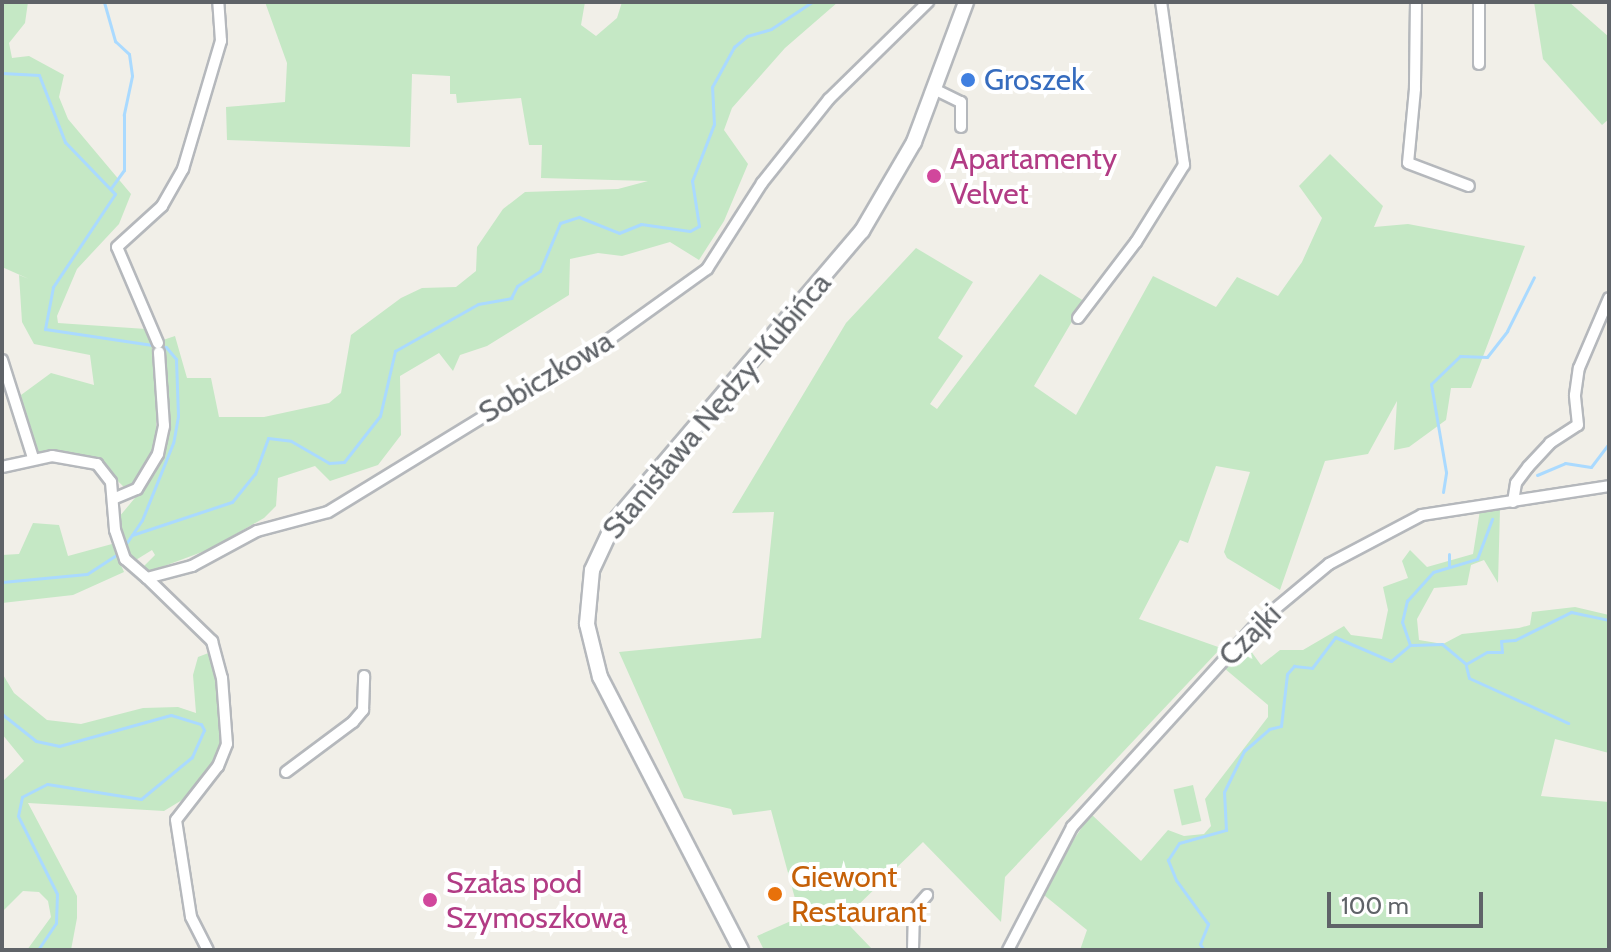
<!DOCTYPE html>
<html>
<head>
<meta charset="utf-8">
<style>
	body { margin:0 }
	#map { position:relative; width:1611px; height:952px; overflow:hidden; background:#f1efe8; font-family:Cabin,sans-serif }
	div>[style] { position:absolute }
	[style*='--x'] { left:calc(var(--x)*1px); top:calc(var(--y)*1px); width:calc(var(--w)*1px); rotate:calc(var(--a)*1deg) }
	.green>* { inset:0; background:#c5e8c5; transform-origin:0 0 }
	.stream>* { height:3px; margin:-1.5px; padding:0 1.5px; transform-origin:1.5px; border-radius:1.5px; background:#aadaff }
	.roads { filter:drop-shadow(2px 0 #b5b8bc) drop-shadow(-2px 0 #b5b8bc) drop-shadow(0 2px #b5b8bc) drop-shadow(0 -2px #b5b8bc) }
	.street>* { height:10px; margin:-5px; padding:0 5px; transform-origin:5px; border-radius:5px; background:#fff }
	.secondary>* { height:14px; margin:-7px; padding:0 7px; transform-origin:7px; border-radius:7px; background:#fff }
	.dots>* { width:22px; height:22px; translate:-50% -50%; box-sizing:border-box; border:4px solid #fff; border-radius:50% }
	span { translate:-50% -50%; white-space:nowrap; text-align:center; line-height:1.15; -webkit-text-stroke:8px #fff; paint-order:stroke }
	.shop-label { font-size:30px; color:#366cbe }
	.left { translate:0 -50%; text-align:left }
	.hotel-label { font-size:30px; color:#b23c85 }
	.street-label { font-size:30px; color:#5f6368 }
	.food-label { font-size:30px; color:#c56008 }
	.frame { position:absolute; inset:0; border:4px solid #5f6368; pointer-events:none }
	.scale { position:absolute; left:1327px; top:892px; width:156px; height:36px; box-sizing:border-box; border:4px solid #5f6368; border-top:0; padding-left:10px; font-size:24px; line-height:28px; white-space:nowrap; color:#5f6368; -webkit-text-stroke:6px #fff; paint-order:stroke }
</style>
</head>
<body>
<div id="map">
	<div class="green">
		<div style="clip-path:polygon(2px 2px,28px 2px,25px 23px,9px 43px,12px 58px,29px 56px,64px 75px,59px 97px,68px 119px,131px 194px,119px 224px,77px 269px,57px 316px,58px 323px,146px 329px,151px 342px,158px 384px,155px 450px,134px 485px,126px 489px,94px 458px,64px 451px,37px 453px,27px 430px,21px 395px,51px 373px,94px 385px,90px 355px,34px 344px,22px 322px,19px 275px,29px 279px,2px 267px)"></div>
		<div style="clip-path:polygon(265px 2px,585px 2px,581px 25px,596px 36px,617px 18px,622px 2px,838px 2px,785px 48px,732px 108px,724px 130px,748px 164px,724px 221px,699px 260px,670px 242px,622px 256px,598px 253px,570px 259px,569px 295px,487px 346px,460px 355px,453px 371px,439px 353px,400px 376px,401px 435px,378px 465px,330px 481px,315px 466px,278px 478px,276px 506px,264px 518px,210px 549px,151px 571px,142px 568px,155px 555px,152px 550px,131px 563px,119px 517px,155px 474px,163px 448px,160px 341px,175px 336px,187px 378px,211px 378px,219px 417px,264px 417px,329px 403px,341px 393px,351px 335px,401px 298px,422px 288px,456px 287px,476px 271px,477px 247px,503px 209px,525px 192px,618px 189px,648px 181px,541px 178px,542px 145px,529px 145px,521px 98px,457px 103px,456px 94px,450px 94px,450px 76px,412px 74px,410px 147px,227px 140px,226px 107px,285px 102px,287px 63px)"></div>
		<div style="clip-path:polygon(1534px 2px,1569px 2px,1609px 37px,1609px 119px,1602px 125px,1543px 59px)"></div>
		<div style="clip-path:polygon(1330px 154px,1383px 206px,1374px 227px,1408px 224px,1525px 246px,1471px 388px,1451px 388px,1446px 420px,1409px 447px,1394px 450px,1397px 401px,1368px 454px,1325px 461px,1280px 590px,1227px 558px,1224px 552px,1250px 472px,1216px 466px,1188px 543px,1180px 540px,1139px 619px,1221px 648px,1005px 877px,1001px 922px,923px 842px,852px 911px,849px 925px,873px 950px,764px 950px,757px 936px,800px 917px,771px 810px,733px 815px,731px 809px,684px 798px,619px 652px,761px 638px,774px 512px,732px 513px,846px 323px,916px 248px,973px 282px,938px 338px,963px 356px,930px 404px,937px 409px,1040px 274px,1084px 301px,1034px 386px,1076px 415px,1153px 276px,1216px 307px,1237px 277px,1278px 296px,1302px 262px,1322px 218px,1299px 186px)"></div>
		<div style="clip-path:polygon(1500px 509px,1498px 583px,1484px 560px,1471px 565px,1467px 585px,1434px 588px,1417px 619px,1419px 640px,1443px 644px,1462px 634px,1519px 628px,1530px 625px,1532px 612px,1575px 607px,1609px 615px,1609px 753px,1555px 739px,1541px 796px,1609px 802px,1609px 950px,1080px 950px,1087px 930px,1039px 891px,1091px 814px,1141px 861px,1168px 830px,1184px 836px,1204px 834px,1211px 826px,1205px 799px,1268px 717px,1268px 705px,1224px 668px,1245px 643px,1261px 665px,1280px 650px,1303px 650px,1344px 626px,1351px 635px,1382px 639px,1388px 610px,1383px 587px,1408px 578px,1402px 561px,1410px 550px,1427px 567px,1473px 554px,1480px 510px)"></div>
		<div style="clip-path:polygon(33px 523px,59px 525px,68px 556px,112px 544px,124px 572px,73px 595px,2px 603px,2px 555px,19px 554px)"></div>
		<div style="clip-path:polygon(211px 652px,227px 744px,218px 766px,182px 800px,164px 811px,28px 803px,77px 896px,77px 918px,71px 950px,27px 950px,51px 917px,48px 901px,39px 892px,23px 891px,2px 912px,2px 782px,24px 761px,2px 734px,2px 673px,14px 693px,47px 720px,81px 724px,143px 708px,178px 707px,196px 713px,193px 675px,198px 657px)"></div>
		<div style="left:1193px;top:785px;width:37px;height:20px;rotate:77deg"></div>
	</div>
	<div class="stream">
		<div style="--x:104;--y:2;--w:41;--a:74.2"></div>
		<div style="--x:115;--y:41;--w:19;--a:43"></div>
		<div style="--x:129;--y:54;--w:22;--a:82"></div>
		<div style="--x:132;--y:76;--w:40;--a:102"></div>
		<div style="--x:124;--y:115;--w:55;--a:90"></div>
		<div style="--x:124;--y:170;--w:22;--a:126"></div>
		<div style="--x:2;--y:73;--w:37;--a:3"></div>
		<div style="--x:39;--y:75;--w:72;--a:68.8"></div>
		<div style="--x:65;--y:142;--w:72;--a:46.1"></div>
		<div style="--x:115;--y:194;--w:112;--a:123.7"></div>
		<div style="--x:53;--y:287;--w:43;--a:100.8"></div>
		<div style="--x:45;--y:329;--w:122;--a:8.5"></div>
		<div style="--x:166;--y:347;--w:16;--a:50"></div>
		<div style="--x:176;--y:359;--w:57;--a:88"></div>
		<div style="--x:178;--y:416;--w:27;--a:100"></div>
		<div style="--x:173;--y:443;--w:83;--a:111.9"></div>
		<div style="--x:142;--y:520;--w:32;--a:124"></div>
		<div style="--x:1537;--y:475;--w:30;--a:-23"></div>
		<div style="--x:1565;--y:463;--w:26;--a:9"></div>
		<div style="--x:1591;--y:467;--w:30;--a:-53"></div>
		<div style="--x:1443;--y:492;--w:20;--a:-81"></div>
		<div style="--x:1446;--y:472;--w:89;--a:-99.7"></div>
		<div style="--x:1431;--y:384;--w:40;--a:-44"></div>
		<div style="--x:1460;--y:356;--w:27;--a:2"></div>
		<div style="--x:1487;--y:357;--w:33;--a:-52"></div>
		<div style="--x:1507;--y:331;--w:60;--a:-63.4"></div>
		<div style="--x:132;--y:535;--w:105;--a:-18.3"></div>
		<div style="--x:232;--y:502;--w:36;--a:-51"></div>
		<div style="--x:255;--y:474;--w:38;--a:-70"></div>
		<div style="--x:268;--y:438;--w:23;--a:7"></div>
		<div style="--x:291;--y:441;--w:44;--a:30.1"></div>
		<div style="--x:329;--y:463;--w:15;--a:-4"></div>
		<div style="--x:344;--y:462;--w:58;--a:-52"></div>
		<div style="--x:380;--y:416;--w:67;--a:-77"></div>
		<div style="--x:395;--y:351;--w:95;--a:-29.5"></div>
		<div style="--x:478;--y:304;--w:34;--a:-10"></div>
		<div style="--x:511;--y:298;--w:13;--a:-63"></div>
		<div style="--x:517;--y:286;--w:27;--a:-33"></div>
		<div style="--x:540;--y:271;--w:52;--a:-67.4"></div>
		<div style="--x:560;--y:223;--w:20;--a:-18"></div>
		<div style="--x:579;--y:217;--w:43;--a:21.8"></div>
		<div style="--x:619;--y:233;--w:24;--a:-22"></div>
		<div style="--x:641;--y:224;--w:49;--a:8.1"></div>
		<div style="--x:690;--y:231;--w:10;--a:-29"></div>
		<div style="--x:699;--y:226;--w:46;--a:-98.8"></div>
		<div style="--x:692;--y:181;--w:61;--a:-68.9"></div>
		<div style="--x:714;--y:124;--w:37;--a:-93"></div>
		<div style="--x:712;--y:87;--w:46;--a:-61.2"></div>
		<div style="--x:734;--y:47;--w:17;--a:-40"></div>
		<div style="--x:747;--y:36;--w:25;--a:-16"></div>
		<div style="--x:771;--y:29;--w:49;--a:-33.4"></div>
		<div style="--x:1449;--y:554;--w:12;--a:90"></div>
		<div style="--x:2;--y:582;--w:85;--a:-5.4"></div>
		<div style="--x:87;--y:574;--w:38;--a:-33"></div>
		<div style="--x:1412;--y:645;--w:30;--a:-2"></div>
		<div style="--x:1442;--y:644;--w:31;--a:40"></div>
		<div style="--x:1466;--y:664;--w:24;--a:-30"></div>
		<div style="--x:1487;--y:652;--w:15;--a:0"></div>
		<div style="--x:1502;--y:652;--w:11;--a:-95"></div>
		<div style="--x:1501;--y:641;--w:14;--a:-4"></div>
		<div style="--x:1515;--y:640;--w:63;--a:-26.6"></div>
		<div style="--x:1571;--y:612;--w:39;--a:12"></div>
		<div style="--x:1466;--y:666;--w:12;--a:76"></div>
		<div style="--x:1469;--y:678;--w:109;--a:24.4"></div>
		<div style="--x:2;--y:714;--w:43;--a:38.5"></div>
		<div style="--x:36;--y:741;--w:24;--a:12"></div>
		<div style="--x:59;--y:746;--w:116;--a:-15.5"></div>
		<div style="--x:171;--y:715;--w:31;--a:17"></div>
		<div style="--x:201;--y:724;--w:7;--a:63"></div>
		<div style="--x:204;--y:730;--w:30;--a:114"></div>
		<div style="--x:192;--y:757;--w:66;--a:140.5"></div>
		<div style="--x:141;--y:799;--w:95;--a:-170.9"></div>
		<div style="--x:47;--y:784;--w:28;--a:153"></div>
		<div style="--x:22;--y:797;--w:19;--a:102"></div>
		<div style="--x:18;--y:816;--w:87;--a:63.4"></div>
		<div style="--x:57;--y:894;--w:29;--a:92"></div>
		<div style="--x:56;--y:923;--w:32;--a:124"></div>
		<div style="--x:1204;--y:950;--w:7;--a:-124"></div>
		<div style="--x:1200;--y:944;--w:22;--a:-68"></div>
		<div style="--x:1208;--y:924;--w:54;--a:-126"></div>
		<div style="--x:1176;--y:880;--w:22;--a:-112"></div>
		<div style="--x:1168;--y:860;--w:20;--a:-57"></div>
		<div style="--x:1179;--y:843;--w:49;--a:-15.5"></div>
		<div style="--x:1226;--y:830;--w:38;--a:-93"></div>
		<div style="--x:1224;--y:792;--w:46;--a:-64"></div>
		<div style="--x:1244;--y:751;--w:33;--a:-41"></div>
		<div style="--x:1269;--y:729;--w:12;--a:-14"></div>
		<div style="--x:1281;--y:726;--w:52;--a:-83.4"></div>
		<div style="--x:1287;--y:674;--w:11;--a:-49"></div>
		<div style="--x:1294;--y:666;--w:18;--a:6"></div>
		<div style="--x:1312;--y:668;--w:39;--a:-53"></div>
		<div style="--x:1335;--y:637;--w:61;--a:23.2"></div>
		<div style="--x:1391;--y:661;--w:25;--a:-40"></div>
		<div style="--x:1410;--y:645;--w:24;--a:-109"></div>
		<div style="--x:1402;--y:622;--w:22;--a:-77"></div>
		<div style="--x:1407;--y:601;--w:39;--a:-48"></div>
		<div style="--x:1433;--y:572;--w:46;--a:-16.5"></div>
		<div style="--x:1477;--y:559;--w:43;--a:-69.4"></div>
	</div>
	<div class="roads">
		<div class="street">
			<div style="--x:1416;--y:2;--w:87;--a:90.7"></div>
			<div style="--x:1415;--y:89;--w:74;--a:95.4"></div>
			<div style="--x:1408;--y:163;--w:65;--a:20.7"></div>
			<div style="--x:1479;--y:64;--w:62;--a:-90"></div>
			<div style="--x:934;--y:89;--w:30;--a:26"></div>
			<div style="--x:961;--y:102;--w:25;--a:90"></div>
			<div style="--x:1078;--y:318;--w:96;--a:-52.7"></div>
			<div style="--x:1136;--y:242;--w:91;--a:-58.1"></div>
			<div style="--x:1184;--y:165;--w:165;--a:-98"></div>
			<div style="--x:158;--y:343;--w:104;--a:-113.1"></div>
			<div style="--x:117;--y:247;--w:61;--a:-42.3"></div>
			<div style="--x:162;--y:206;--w:43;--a:-60.4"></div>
			<div style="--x:183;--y:169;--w:134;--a:-73.5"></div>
			<div style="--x:221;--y:41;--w:39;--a:-94"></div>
			<div style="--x:2;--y:360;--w:103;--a:72.4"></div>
			<div style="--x:2;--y:467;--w:51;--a:-12.4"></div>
			<div style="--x:52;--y:456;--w:46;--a:10.1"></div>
			<div style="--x:97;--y:464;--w:23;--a:52"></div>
			<div style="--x:111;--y:482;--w:48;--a:85.2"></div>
			<div style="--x:115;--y:530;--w:31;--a:71"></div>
			<div style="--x:125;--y:559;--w:29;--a:41"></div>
			<div style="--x:147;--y:578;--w:47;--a:-14.9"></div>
			<div style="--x:192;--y:566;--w:74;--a:-28.3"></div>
			<div style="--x:257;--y:531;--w:73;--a:-15"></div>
			<div style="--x:328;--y:512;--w:324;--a:-31.5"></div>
			<div style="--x:604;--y:343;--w:127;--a:-35.7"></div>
			<div style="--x:707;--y:269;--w:102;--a:-57.4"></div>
			<div style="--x:762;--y:183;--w:107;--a:-51.4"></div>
			<div style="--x:829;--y:99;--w:139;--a:-44.4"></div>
			<div style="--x:113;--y:499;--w:26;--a:-23"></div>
			<div style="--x:137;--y:489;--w:41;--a:-59"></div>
			<div style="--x:158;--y:454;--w:29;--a:-78"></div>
			<div style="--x:164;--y:426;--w:74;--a:-93.9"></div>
			<div style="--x:1513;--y:502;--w:19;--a:-81"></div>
			<div style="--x:1516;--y:483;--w:20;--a:-53"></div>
			<div style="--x:1528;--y:467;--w:33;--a:-47"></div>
			<div style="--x:1550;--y:443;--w:33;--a:-33"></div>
			<div style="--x:1578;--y:425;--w:30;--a:-96"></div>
			<div style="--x:1575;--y:395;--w:27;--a:-82"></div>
			<div style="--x:1579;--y:368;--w:76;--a:-66.8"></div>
			<div style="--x:147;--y:578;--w:91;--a:44.1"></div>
			<div style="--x:212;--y:641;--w:38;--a:75"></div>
			<div style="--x:222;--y:678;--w:66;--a:85.7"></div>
			<div style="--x:227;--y:744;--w:24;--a:112"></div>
			<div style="--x:218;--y:766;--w:68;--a:127.9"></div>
			<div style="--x:176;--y:820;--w:98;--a:81.2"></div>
			<div style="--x:191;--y:917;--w:37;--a:63"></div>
			<div style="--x:286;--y:772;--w:84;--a:-36.7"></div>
			<div style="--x:353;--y:722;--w:16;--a:-50"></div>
			<div style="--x:363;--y:710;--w:34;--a:-88"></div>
			<div style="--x:913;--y:950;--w:40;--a:-88.6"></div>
			<div style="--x:914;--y:910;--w:20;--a:-49"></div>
			<div style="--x:1008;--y:950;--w:139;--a:-62.5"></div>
			<div style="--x:1072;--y:827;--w:275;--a:-47.7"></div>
			<div style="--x:1257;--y:624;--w:94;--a:-39.8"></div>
			<div style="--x:1329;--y:564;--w:105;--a:-27.8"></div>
			<div style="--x:1422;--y:515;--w:189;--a:-8.8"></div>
		</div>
		<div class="secondary">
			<div style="--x:741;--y:950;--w:307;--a:-117.3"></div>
			<div style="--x:600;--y:677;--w:55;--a:-103.8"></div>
			<div style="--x:587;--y:624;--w:54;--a:-84.7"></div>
			<div style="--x:592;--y:570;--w:54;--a:-64.9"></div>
			<div style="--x:615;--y:521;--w:381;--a:-49.6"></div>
			<div style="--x:862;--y:231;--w:103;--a:-59.7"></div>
			<div style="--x:914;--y:142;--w:149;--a:-69.6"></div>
		</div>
	</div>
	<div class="dots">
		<div style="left:968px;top:80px;background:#3f7fe0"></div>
		<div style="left:934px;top:176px;background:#d1479c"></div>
		<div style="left:775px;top:894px;background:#e8710a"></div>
		<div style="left:430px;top:900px;background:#d1479c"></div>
	</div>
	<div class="shop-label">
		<span class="left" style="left:984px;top:80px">Groszek</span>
	</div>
	<div class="hotel-label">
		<span class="left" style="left:950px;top:176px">Apartamenty<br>Velvet</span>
		<span class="left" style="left:446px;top:900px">Szałas pod<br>Szymoszkową</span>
	</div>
	<div class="street-label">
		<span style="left:546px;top:377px;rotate:-31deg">Sobiczkowa</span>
		<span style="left:717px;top:406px;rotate:-50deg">Stanisława Nędzy-Kubińca</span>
		<span style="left:1250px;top:635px;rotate:-45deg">Czajki</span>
	</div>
	<div class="food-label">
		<span class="left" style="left:791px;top:894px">Giewont<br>Restaurant</span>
	</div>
	<div class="frame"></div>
	<div class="scale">100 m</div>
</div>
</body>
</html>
